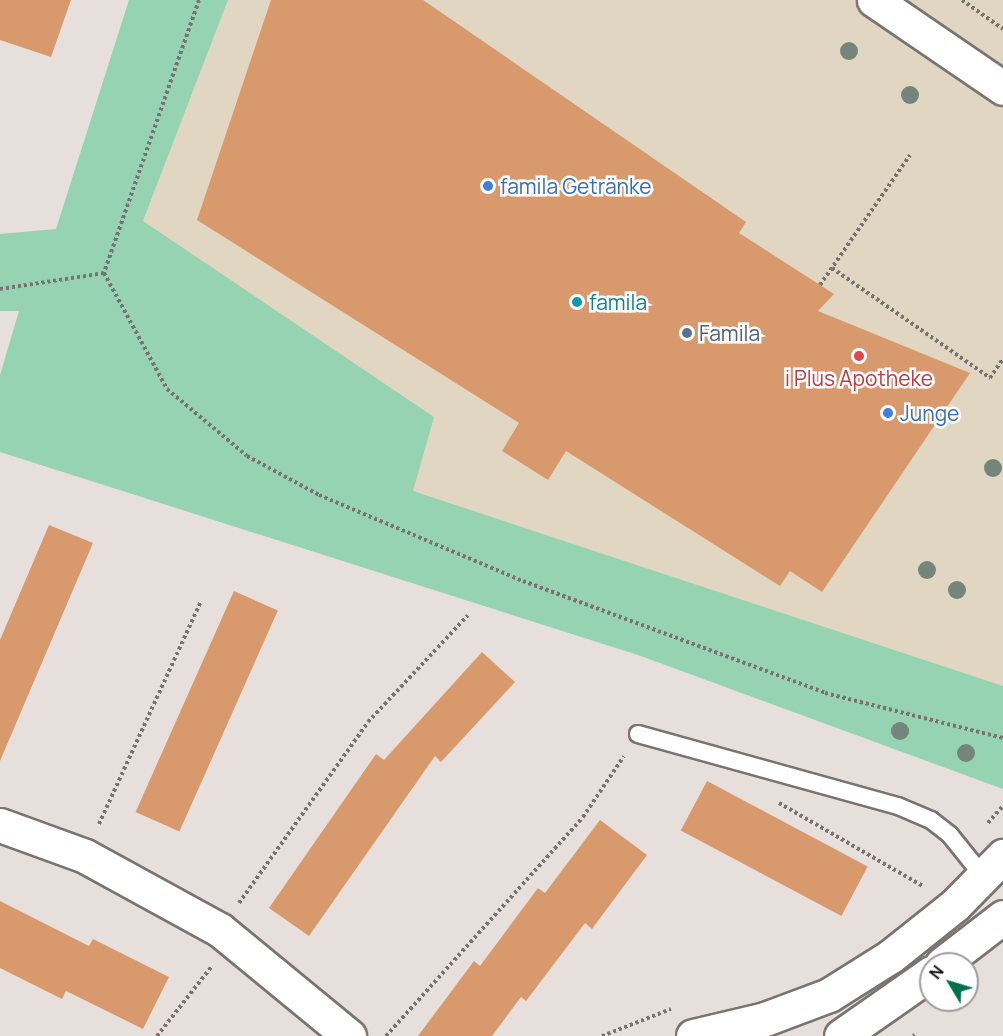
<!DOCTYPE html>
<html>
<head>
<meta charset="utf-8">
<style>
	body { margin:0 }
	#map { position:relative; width:1003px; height:1036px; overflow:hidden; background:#e7dfdb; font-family:Manrope,sans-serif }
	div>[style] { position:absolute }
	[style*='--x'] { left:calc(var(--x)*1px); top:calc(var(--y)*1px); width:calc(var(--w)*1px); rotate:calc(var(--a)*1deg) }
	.commercial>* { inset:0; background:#e0d6c1 }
	.green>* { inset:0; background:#96d3b3 }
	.building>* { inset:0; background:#d89a6d; transform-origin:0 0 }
	.path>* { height:4px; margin-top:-2px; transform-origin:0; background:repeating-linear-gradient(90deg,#787270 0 3px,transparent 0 6px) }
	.roads { filter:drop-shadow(2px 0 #7b7370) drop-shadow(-2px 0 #7b7370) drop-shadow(0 2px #7b7370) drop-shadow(0 -2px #7b7370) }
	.service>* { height:16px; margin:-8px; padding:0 8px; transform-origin:8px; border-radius:8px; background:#fff }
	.minor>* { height:33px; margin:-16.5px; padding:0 16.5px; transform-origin:16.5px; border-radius:16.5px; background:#fff }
	.tertiary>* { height:33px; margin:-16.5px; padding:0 16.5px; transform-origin:16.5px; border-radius:16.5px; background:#fff }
	.secondary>* { height:33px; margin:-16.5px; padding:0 16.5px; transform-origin:16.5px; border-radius:16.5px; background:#fff }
	.trees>* { width:18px; height:18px; margin:-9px; border-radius:50%; background:#76857b }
	.dots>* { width:16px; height:16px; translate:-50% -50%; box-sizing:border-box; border:3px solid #fff; border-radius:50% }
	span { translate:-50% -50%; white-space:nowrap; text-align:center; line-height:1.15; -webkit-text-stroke:5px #fff; paint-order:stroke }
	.shop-label { font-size:21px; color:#366cbe }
	.left { translate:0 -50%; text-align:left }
	.culture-label { font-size:21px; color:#0d838f }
	.service-label { font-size:21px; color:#4e5e75 }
	.health-label { font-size:21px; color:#be3a42 }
	.north { position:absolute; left:919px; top:952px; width:60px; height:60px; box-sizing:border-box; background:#fff; border:2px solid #9f9d9d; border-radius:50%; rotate:308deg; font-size:16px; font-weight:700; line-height:24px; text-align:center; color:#0e0b0a }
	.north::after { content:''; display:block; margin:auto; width:21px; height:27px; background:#01714a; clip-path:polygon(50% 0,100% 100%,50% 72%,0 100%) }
</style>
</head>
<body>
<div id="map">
	<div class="commercial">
		<div style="clip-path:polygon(228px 0,1003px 0,1003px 686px,412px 491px,143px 221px)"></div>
	</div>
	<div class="green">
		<div style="clip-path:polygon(129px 0,228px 0,143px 221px,434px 417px,413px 491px,1003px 686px,1003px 789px,638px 655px,0 452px,0 375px,19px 311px,0 311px,0 234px,56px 229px)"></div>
	</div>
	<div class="building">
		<div style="clip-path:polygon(0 0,71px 0,51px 57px,0 40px)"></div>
		<div style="clip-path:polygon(271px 0,423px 0,746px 222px,739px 233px,834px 294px,818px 311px,970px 373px,822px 592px,790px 571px,780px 586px,566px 451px,548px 480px,502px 451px,519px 423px,197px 220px)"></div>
		<div style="clip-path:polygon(49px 525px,93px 543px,0 761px,0 640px)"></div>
		<div style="left:234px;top:591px;width:48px;height:242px;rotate:24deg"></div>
		<div style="clip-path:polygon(482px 652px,515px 682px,441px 762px,435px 756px,309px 936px,269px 908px,376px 754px,384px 760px)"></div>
		<div style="left:707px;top:781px;width:182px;height:56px;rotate:28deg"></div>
		<div style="clip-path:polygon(600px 820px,647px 855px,592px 929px,585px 923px,526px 1001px,521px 997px,492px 1036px,418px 1036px,474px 961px,480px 966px,538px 888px,545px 893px)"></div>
		<div style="clip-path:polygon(0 901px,89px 946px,93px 939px,169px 977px,143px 1029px,66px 991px,62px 999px,0 968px)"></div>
	</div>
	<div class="path">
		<div style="--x:199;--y:0;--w:289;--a:109.2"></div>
		<div style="--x:104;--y:273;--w:132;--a:61.5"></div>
		<div style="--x:167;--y:389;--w:104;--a:39.9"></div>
		<div style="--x:247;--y:456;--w:82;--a:28.4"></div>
		<div style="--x:319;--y:495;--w:221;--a:22.9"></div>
		<div style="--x:523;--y:581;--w:322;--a:20.3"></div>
		<div style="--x:825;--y:693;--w:184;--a:14.2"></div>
		<div style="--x:962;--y:0;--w:50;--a:35.3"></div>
		<div style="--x:832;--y:268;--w:193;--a:34.8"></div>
		<div style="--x:990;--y:378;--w:23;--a:-56"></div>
		<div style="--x:820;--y:285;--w:158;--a:-55.3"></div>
		<div style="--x:0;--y:289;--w:105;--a:-8.7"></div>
		<div style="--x:779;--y:803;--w:166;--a:30"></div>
		<div style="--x:988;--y:823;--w:23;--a:-49"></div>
		<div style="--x:99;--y:824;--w:245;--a:-65.4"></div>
		<div style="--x:239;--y:903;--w:222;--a:-54.5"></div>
		<div style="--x:368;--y:722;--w:146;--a:-46.9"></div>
		<div style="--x:157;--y:1036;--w:89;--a:-51.8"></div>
		<div style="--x:386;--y:1036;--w:295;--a:-48"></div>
		<div style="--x:583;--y:817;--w:73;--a:-56.1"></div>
		<div style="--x:602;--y:1036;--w:74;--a:-21.4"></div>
		<div style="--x:913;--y:1036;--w:2;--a:-27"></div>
	</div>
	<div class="roads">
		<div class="service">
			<div style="--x:638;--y:734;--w:270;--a:15.5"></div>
			<div style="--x:898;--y:806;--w:36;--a:23"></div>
			<div style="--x:931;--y:820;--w:24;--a:38"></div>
			<div style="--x:950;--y:835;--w:53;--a:51.2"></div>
		</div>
		<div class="minor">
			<div style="--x:0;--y:825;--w:90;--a:20"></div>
			<div style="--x:85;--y:856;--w:154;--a:28.7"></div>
			<div style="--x:220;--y:930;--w:167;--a:39.4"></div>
		</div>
		<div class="tertiary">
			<div style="--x:874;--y:0;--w:156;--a:34.3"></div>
		</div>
		<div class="secondary">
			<div style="--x:942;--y:964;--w:77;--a:-37.6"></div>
			<div style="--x:693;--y:1036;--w:74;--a:-13.3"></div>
			<div style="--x:765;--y:1019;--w:68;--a:-20.6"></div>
			<div style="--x:829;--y:995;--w:73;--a:-32.2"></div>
			<div style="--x:891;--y:956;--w:82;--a:-38.6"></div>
			<div style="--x:955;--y:905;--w:69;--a:-45.6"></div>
			<div style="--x:841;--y:1036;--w:110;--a:-35"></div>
		</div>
	</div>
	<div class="trees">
		<div style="left:849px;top:51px"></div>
		<div style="left:910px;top:95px"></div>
		<div style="left:993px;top:468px"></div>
		<div style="left:927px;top:570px"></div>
		<div style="left:957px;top:590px"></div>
		<div style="left:900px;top:731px"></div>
		<div style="left:966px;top:753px"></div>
	</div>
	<div class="dots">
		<div style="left:488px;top:186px;background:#3f7fe0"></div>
		<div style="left:577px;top:302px;background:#0f9aa8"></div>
		<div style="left:687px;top:333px;background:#5c6f8a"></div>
		<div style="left:859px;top:356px;background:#e0444e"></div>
		<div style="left:888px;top:413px;background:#3f7fe0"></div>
	</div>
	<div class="shop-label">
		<span class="left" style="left:500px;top:186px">famila Getränke</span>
		<span class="left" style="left:900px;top:413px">Junge</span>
	</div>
	<div class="culture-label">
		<span class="left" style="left:589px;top:302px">famila</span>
	</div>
	<div class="service-label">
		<span class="left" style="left:699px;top:333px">Famila</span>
	</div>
	<div class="health-label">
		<span style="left:859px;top:378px">i Plus Apotheke</span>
	</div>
	<div class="north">N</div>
</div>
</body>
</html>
